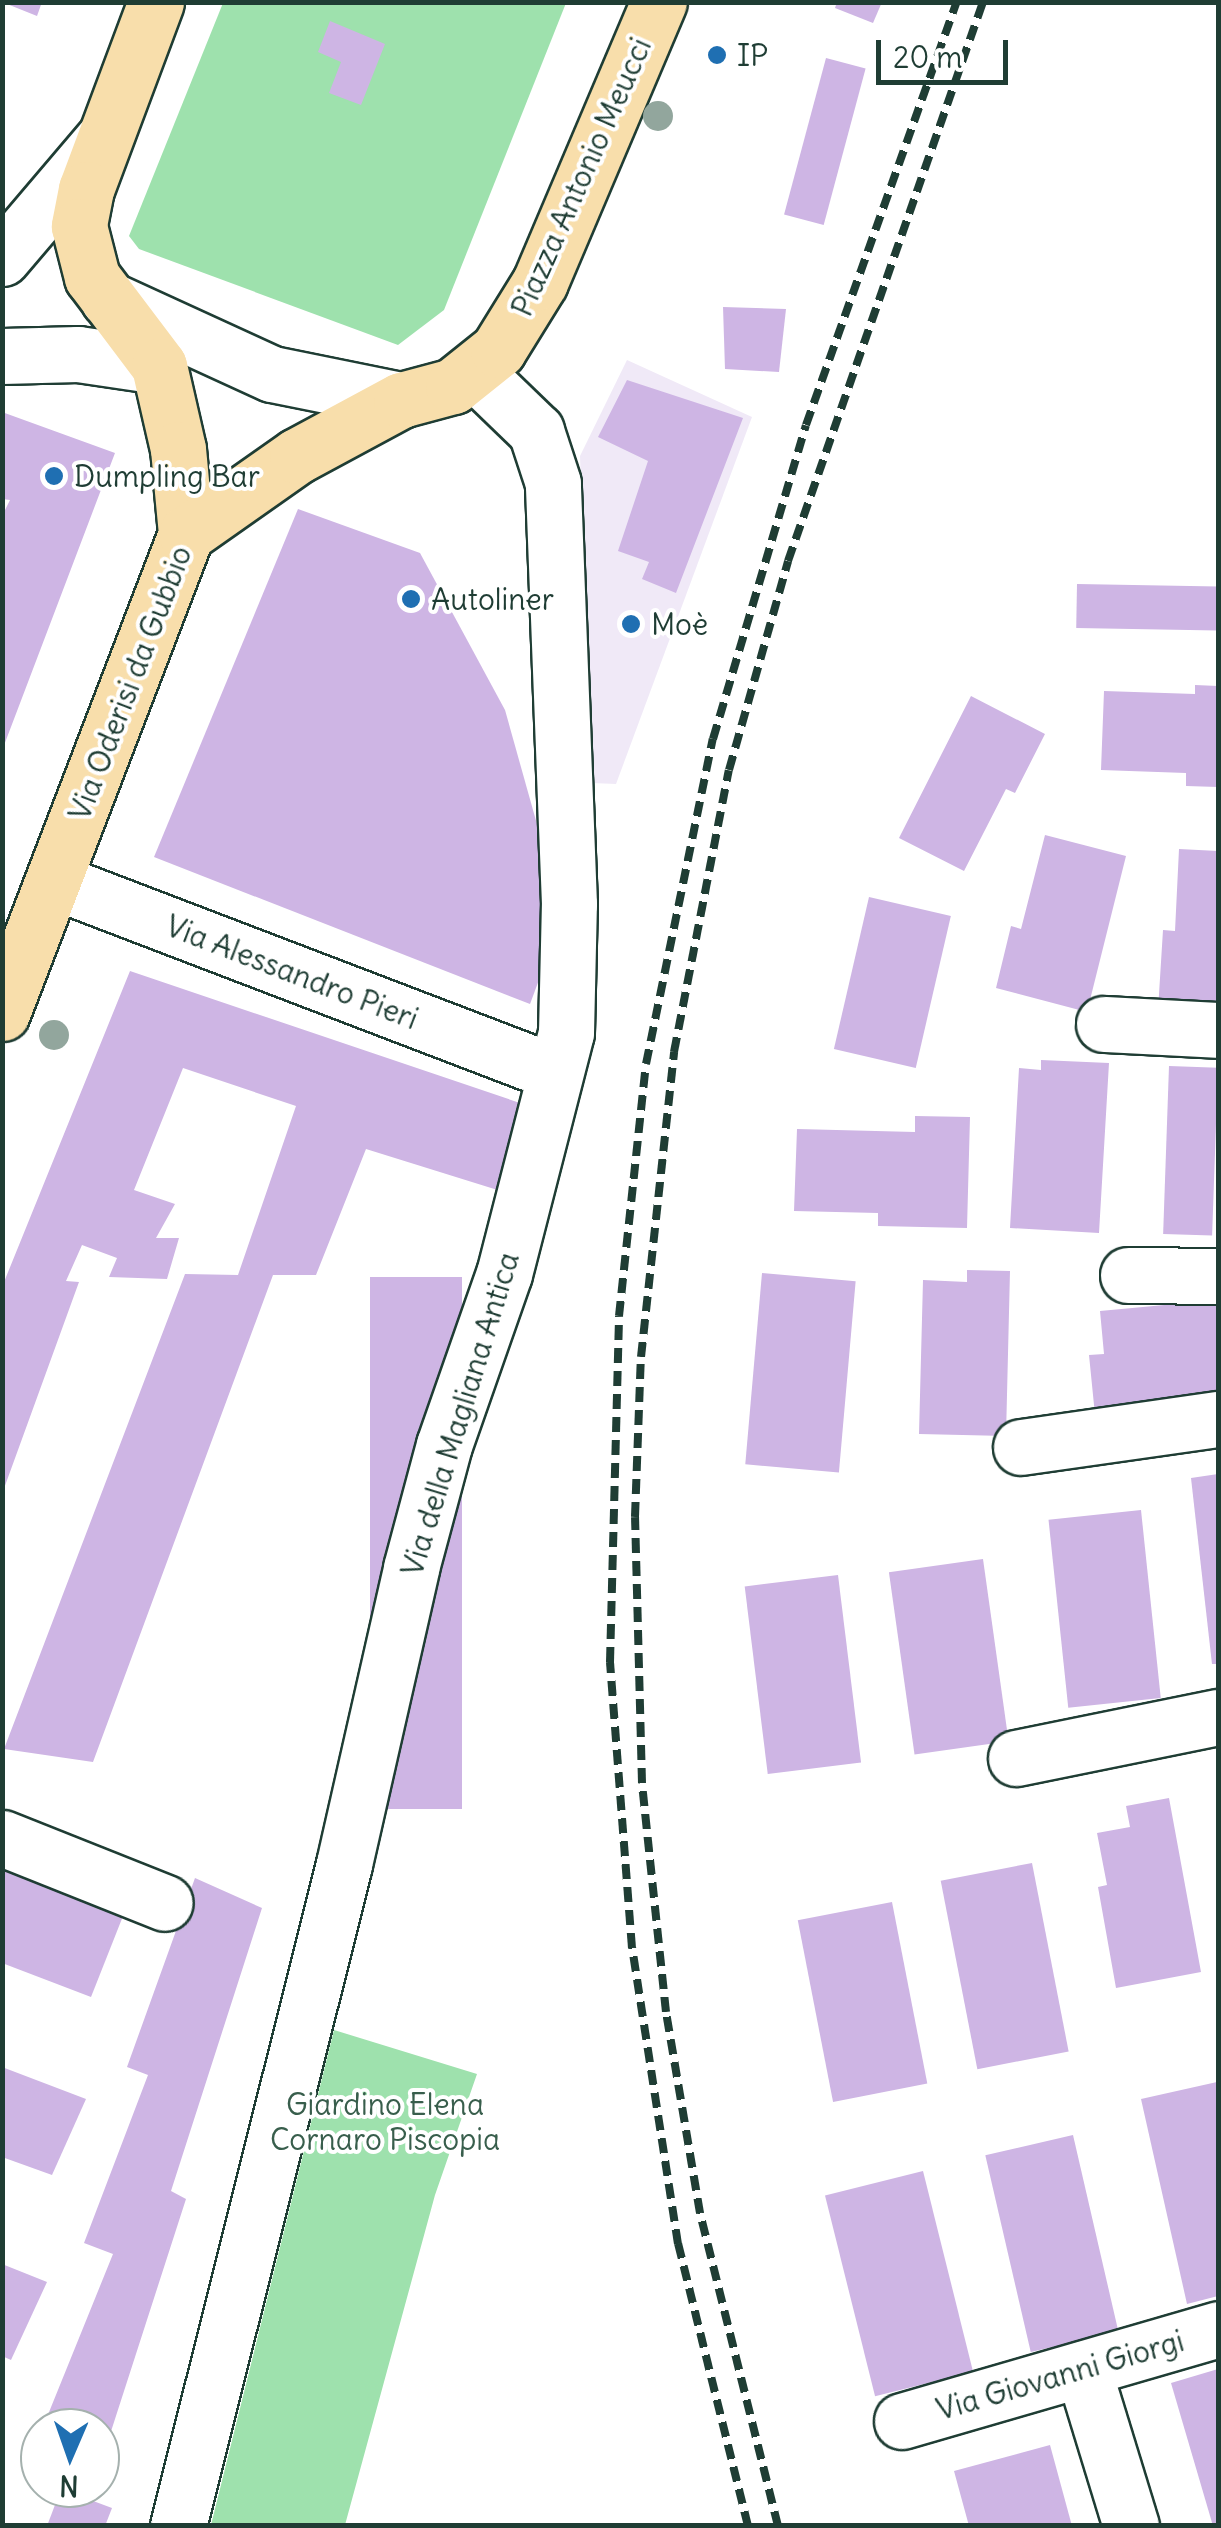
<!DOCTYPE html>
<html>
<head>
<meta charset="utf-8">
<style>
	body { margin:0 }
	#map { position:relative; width:1221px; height:2528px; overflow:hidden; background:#fff; font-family:Delius,sans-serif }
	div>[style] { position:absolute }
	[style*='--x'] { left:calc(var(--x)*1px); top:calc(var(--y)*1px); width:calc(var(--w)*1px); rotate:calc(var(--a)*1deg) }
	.built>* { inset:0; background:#f0e9f7 }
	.green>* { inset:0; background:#9ee1ad }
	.building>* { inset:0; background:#ceb5e4; transform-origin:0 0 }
	.roads { filter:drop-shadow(2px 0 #1f3d34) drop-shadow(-2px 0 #1f3d34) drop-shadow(0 2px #1f3d34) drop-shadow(0 -2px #1f3d34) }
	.minor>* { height:55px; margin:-27.5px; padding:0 27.5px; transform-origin:27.5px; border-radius:27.5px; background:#fff }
	.major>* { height:55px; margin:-27.5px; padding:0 27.5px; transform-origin:27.5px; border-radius:27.5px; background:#f8deab }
	.rail>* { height:8px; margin-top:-4px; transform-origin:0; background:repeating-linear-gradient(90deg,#1f3d34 0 15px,transparent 0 23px) }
	.trees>* { width:30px; height:30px; margin:-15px; border-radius:50%; background:#92a69d }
	.dots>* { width:28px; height:28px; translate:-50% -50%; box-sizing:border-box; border:5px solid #fff; border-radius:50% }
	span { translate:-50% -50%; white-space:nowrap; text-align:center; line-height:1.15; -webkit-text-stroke:8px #fff; paint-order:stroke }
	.poi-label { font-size:30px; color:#1f3d34 }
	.left { translate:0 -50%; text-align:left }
	.street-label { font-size:30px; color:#1f3d34 }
	.park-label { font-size:30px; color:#385e4c }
	.frame { position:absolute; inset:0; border:5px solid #1f3d34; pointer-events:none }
	.north { position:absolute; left:20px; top:2408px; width:100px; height:100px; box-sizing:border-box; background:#fff; border:2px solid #a5b1ae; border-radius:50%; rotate:182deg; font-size:28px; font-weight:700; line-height:40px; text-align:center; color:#1f3d34 }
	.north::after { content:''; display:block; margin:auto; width:35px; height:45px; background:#1f6fb2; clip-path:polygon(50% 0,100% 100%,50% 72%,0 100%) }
	.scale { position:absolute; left:876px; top:40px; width:132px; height:45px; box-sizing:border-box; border:5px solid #1f3d34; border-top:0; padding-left:12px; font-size:30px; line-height:35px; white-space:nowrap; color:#1f3d34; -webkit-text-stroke:8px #fff; paint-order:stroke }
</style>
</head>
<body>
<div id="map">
	<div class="built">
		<div style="clip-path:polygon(627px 360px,752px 417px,616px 784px,592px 783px,580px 456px)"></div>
	</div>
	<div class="green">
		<div style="clip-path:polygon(223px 3px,566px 3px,444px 310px,398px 345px,139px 249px,129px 236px)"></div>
		<div style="clip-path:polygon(334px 2030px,477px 2074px,435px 2195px,345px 2525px,211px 2525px)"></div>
	</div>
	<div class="building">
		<div style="clip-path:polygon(2px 2px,42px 2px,37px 16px)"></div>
		<div style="clip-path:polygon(837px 2px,882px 2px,873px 23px,835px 8px)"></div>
		<div style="clip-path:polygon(330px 21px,385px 44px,361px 105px,329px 93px,341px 62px,318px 52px)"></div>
		<div style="left:826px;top:58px;width:41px;height:162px;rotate:15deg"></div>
		<div style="clip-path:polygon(723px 307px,786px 309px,779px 372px,725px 369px)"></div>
		<div style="clip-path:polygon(627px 380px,743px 418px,676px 593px,642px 579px,649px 562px,618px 551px,648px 461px,598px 437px)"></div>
		<div style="clip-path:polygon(2px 412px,115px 453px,3px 748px,2px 516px,10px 500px,2px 499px)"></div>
		<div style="clip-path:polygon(298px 509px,420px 553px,505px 710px,540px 835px,549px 953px,530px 1004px,154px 857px)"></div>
		<div style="left:1077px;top:584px;width:141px;height:44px;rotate:1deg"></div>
		<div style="clip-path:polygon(1195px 685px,1218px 686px,1218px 787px,1186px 786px,1186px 773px,1101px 770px,1104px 691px,1195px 694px)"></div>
		<div style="clip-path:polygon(971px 696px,1045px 734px,1015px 793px,1006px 789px,964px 871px,899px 838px)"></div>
		<div style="clip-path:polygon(1045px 835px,1126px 856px,1087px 1012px,996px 988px,1011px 926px,1021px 929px)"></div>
		<div style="clip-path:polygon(1179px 849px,1218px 851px,1218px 1014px,1158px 1010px,1163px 930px,1175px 931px)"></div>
		<div style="left:869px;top:897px;width:84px;height:156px;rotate:13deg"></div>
		<div style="clip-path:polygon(130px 971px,529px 1106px,504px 1192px,366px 1149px,316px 1275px,273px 1275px,93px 1762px,4px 1749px,185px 1274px,238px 1275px,296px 1106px,183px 1068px,134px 1190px,175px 1204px,156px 1238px,179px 1238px,167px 1279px,109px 1277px,117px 1258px,82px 1245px,66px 1281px,79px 1282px,2px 1494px,2px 1287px)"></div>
		<div style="clip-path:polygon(1041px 1060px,1109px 1063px,1099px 1233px,1010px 1228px,1019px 1068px,1041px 1070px)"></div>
		<div style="left:1169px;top:1066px;width:49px;height:168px;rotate:2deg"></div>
		<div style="clip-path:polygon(915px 1116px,970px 1117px,967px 1228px,878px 1226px,878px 1213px,794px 1211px,797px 1129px,915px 1132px)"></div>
		<div style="clip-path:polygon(967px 1270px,1010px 1271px,1006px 1436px,919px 1434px,923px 1280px,967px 1282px)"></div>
		<div style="left:762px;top:1273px;width:94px;height:192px;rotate:5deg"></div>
		<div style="left:370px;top:1277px;width:92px;height:532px"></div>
		<div style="clip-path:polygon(1218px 1300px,1218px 1404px,1095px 1415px,1089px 1355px,1104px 1354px,1100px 1311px)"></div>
		<div style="clip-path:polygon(1218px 1474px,1218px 1664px,1212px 1664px,1191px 1478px)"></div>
		<div style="left:1141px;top:1510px;width:189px;height:93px;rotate:84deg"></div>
		<div style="left:983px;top:1559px;width:184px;height:95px;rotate:82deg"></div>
		<div style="left:838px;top:1575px;width:189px;height:94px;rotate:83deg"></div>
		<div style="clip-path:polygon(1169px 1798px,1201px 1972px,1116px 1988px,1098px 1887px,1107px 1885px,1097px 1833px,1130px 1827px,1126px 1806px)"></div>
		<div style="clip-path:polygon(2px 1863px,125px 1911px,91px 1997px,2px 1963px)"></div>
		<div style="left:1032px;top:1863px;width:192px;height:93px;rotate:79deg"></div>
		<div style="clip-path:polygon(195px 1878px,262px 1908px,171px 2191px,186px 2199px,105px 2450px,100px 2428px,45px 2422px,113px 2254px,84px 2243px,148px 2075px,127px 2067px)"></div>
		<div style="left:892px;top:1902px;width:185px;height:96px;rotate:79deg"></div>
		<div style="clip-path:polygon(2px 2067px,86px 2099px,52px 2175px,2px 2157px)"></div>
		<div style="clip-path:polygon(1217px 2082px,1218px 2296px,1187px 2304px,1141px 2099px)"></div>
		<div style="left:1073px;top:2135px;width:202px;height:90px;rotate:77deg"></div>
		<div style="left:923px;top:2171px;width:207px;height:101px;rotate:76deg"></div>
		<div style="clip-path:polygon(2px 2264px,47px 2282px,11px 2360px,2px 2356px)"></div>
		<div style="clip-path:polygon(1218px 2369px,1218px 2526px,1213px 2526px,1171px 2383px)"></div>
		<div style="clip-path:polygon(1050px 2445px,1072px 2526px,969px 2526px,954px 2471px)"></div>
		<div style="clip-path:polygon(61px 2489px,112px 2508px,105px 2526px,47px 2526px)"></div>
	</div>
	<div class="roads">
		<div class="minor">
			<div style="--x:2;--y:258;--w:157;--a:-49.6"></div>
			<div style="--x:108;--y:299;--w:180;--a:24.6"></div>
			<div style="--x:272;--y:374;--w:132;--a:11.4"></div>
			<div style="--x:2;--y:356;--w:76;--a:-1.5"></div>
			<div style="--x:78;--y:354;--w:82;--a:8.4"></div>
			<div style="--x:54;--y:881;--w:510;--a:20.92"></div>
			<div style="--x:1104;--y:1024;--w:114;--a:3"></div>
			<div style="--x:1128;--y:1275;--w:90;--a:0.6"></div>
			<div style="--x:1021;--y:1447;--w:199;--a:-8.1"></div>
			<div style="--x:1016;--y:1758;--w:206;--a:-11.5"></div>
			<div style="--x:2;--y:1838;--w:175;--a:21.7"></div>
			<div style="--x:1083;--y:2369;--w:164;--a:73"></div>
			<div style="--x:902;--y:2421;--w:329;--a:-16.2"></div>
			<div style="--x:178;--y:2526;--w:682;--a:-75.92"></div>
			<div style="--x:344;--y:1864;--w:303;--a:-77.2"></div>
			<div style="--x:411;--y:1568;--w:127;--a:-75"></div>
			<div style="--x:444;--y:1445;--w:181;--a:-70.7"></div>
			<div style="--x:504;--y:1274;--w:249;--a:-75.6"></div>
			<div style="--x:566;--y:1033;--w:129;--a:-88.7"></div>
			<div style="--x:569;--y:904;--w:421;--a:-92.2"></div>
			<div style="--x:553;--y:483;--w:55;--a:-108.1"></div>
			<div style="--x:536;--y:431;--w:85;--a:-136"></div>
		</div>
		<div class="major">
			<div style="--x:156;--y:2;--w:200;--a:110.5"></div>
			<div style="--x:86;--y:189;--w:38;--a:101"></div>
			<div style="--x:79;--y:226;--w:53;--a:75.7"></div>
			<div style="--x:92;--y:277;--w:111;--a:53"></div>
			<div style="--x:159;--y:366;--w:85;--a:77.1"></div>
			<div style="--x:178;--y:449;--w:85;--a:84.6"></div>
			<div style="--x:2;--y:1013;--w:513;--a:-68.99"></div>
			<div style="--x:186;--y:534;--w:136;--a:-35.1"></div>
			<div style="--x:297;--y:456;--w:118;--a:-28.3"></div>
			<div style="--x:401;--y:400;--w:54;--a:-15.1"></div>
			<div style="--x:453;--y:386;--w:58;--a:-38.7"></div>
			<div style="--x:498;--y:350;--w:80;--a:-58.3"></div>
			<div style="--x:540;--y:282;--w:304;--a:-67"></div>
		</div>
	</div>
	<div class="rail">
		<div style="--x:748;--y:2526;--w:291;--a:-103.9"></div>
		<div style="--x:678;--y:2244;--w:300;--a:-98.8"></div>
		<div style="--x:632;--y:1948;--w:287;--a:-94.4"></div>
		<div style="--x:610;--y:1662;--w:346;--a:-88.5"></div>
		<div style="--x:619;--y:1316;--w:253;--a:-83.9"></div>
		<div style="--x:646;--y:1064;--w:332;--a:-78.4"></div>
		<div style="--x:713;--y:739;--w:327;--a:-73.5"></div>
		<div style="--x:806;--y:425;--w:449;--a:-70.4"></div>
		<div style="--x:778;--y:2526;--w:323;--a:-104"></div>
		<div style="--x:700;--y:2213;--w:204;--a:-99.6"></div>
		<div style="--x:666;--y:2012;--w:230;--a:-96"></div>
		<div style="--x:642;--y:1783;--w:266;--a:-91.5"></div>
		<div style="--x:635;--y:1517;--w:160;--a:-87.9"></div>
		<div style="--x:641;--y:1357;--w:307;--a:-83.8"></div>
		<div style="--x:674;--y:1052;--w:287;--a:-79"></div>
		<div style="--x:729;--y:770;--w:217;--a:-74.2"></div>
		<div style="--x:788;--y:561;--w:592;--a:-70.77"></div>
	</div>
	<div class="trees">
		<div style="left:658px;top:116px"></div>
		<div style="left:54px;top:1035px"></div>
	</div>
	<div class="dots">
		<div style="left:717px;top:55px;background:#1f6fb2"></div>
		<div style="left:54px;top:476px;background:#1f6fb2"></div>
		<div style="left:411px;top:599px;background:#1f6fb2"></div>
		<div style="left:631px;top:624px;background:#1f6fb2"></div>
	</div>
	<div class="poi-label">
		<span class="left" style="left:737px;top:55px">IP</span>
		<span class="left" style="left:74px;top:476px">Dumpling Bar</span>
		<span class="left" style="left:431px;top:599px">Autoliner</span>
		<span class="left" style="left:651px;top:624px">Moè</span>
	</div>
	<div class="street-label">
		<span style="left:581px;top:177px;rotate:-66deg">Piazza Antonio Meucci</span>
		<span style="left:130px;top:683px;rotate:-69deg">Via Oderisi da Gubbio</span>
		<span style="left:292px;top:972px;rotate:21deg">Via Alessandro Pieri</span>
		<span style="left:460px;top:1414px;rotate:-73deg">Via della Magliana Antica</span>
		<span style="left:1060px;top:2375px;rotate:-16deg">Via Giovanni Giorgi</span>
	</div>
	<div class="park-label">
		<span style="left:385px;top:2121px">Giardino Elena<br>Cornaro Piscopia</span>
	</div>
	<div class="frame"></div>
	<div class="north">N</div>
	<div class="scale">20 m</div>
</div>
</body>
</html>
